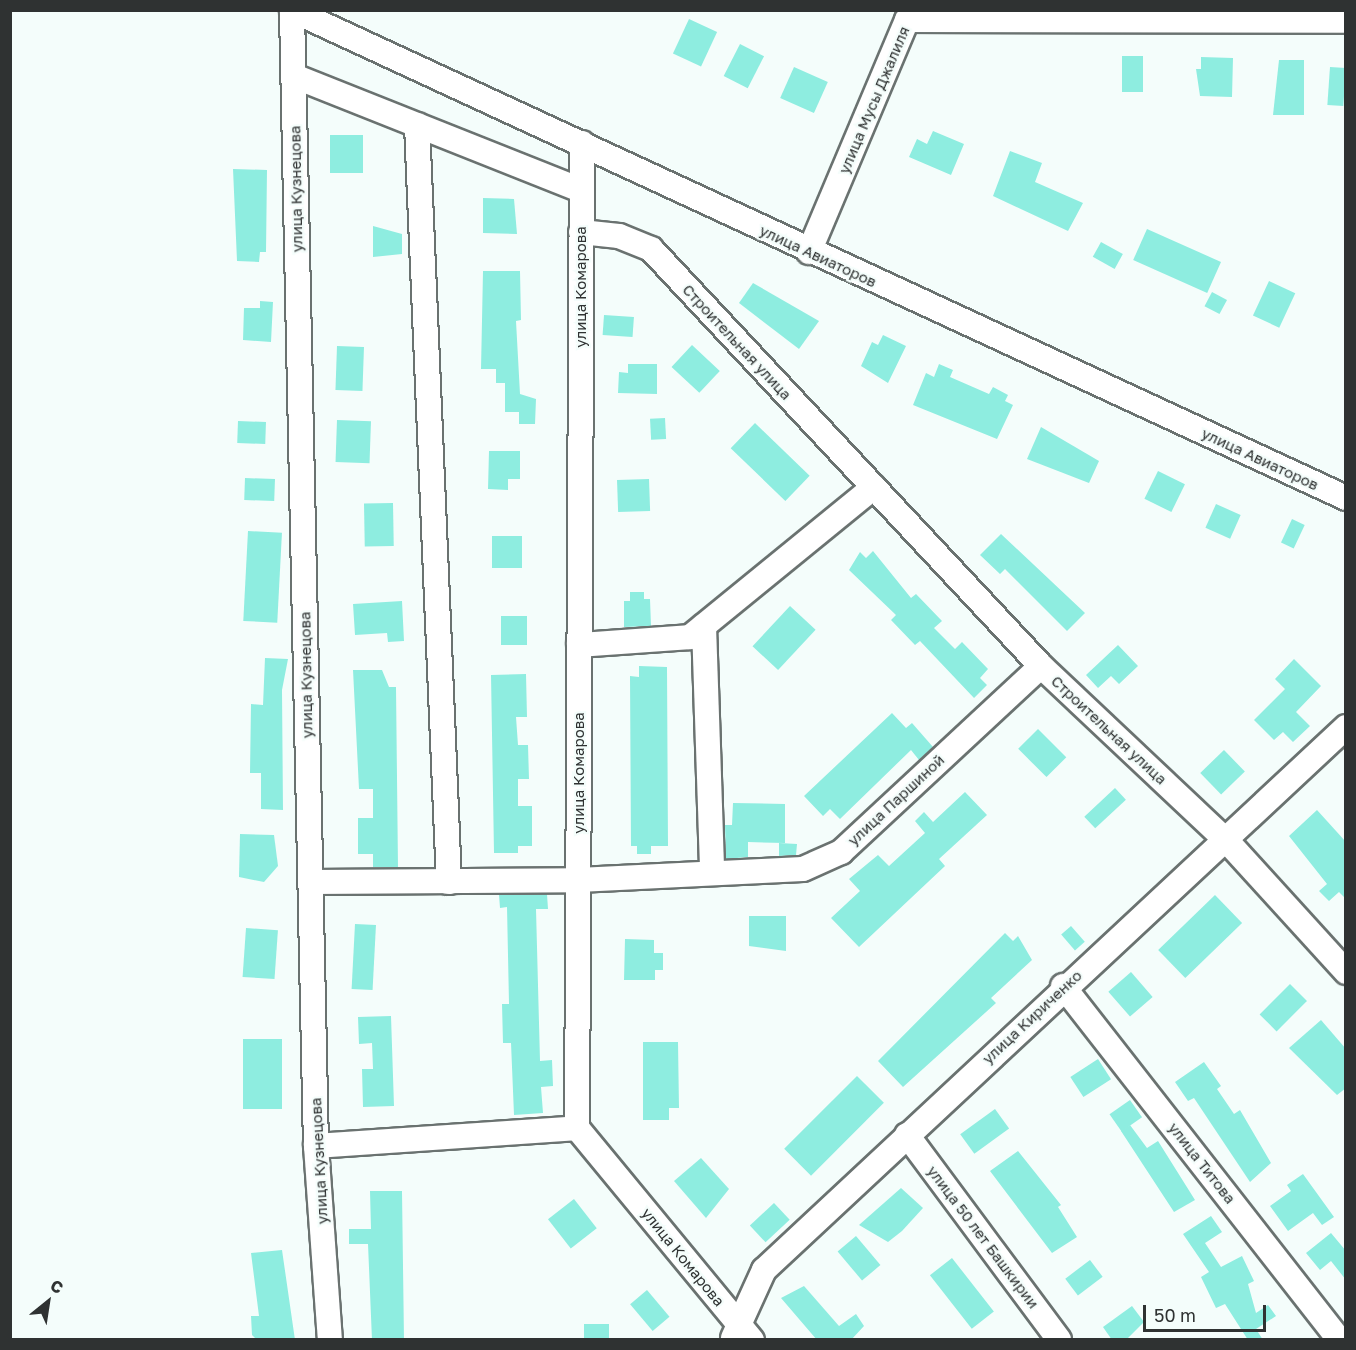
<!DOCTYPE html>
<html>
<head>
<meta charset="utf-8">
<style>
	body { margin:0 }
	#map { position:relative; width:1356px; height:1350px; overflow:hidden; background:#f4fdfb; font-family:"Golos Text",sans-serif }
	div>[style] { position:absolute }
	[style*='--x'] { left:calc(var(--x)*1px); top:calc(var(--y)*1px); width:calc(var(--w)*1px); rotate:calc(var(--a)*1deg) }
	.building>* { inset:0; background:#8eede0; transform-origin:0 0 }
	.roads { filter:drop-shadow(2px 0 #6a7270) drop-shadow(-2px 0 #6a7270) drop-shadow(0 2px #6a7270) drop-shadow(0 -2px #6a7270) }
	.minor>* { height:24px; margin:-12px; padding:0 12px; transform-origin:12px; border-radius:12px; background:#fff }
	span { translate:-50% -50%; white-space:nowrap; text-align:center; line-height:1.15; -webkit-text-stroke:4.5px #f4fdfb; paint-order:stroke }
	.street-label { font-size:15px; color:#2f3232 }
	.frame { position:absolute; inset:0; border:12px solid #2f3232; pointer-events:none }
	.north { position:absolute; left:18px; top:1272px; width:60px; height:60px; -webkit-text-stroke:4px #f4fdfb; paint-order:stroke; rotate:30deg; font-size:16px; font-weight:700; line-height:24px; text-align:center; color:#2f3232 }
	.north::after { content:''; display:block; margin:auto; width:21px; height:27px; background:#2f3232; clip-path:polygon(50% 0,100% 100%,50% 72%,0 100%) }
	.scale { position:absolute; left:1143px; top:1305px; width:123px; height:27px; box-sizing:border-box; border:3px solid #2f3232; border-top:0; padding-left:8px; font-size:18px; line-height:21px; white-space:nowrap; color:#2f3232; -webkit-text-stroke:4px #f4fdfb; paint-order:stroke }
</style>
</head>
<body>
<div id="map">
	<div class="building">
		<div style="left:689px;top:19px;width:31px;height:38px;rotate:25deg"></div>
		<div style="left:740px;top:44px;width:27px;height:36px;rotate:27deg"></div>
		<div style="left:1122px;top:56px;width:21px;height:36px"></div>
		<div style="clip-path:polygon(1201px 57px,1233px 58px,1232px 97px,1200px 96px,1196px 69px,1201px 69px)"></div>
		<div style="clip-path:polygon(1279px 60px,1304px 60px,1304px 115px,1273px 115px)"></div>
		<div style="left:794px;top:67px;width:37px;height:34px;rotate:24deg"></div>
		<div style="left:1330px;top:67px;width:16px;height:38px;rotate:4deg"></div>
		<div style="clip-path:polygon(933px 131px,964px 144px,951px 175px,909px 157px,917px 139px,927px 144px)"></div>
		<div style="left:330px;top:135px;width:33px;height:38px"></div>
		<div style="clip-path:polygon(1010px 151px,1042px 163px,1035px 182px,1083px 203px,1068px 231px,993px 196px)"></div>
		<div style="clip-path:polygon(233px 169px,267px 170px,266px 252px,260px 252px,259px 262px,237px 261px)"></div>
		<div style="clip-path:polygon(483px 198px,514px 199px,517px 234px,483px 233px)"></div>
		<div style="clip-path:polygon(373px 226px,402px 234px,402px 254px,373px 257px)"></div>
		<div style="left:1147px;top:229px;width:81px;height:34px;rotate:24deg"></div>
		<div style="left:1101px;top:242px;width:25px;height:17px;rotate:29deg"></div>
		<div style="clip-path:polygon(483px 271px,520px 271px,521px 320px,516px 321px,520px 394px,536px 399px,535px 424px,519px 424px,519px 412px,505px 412px,505px 383px,496px 383px,496px 369px,481px 369px)"></div>
		<div style="left:1269px;top:281px;width:29px;height:38px;rotate:25deg"></div>
		<div style="clip-path:polygon(753px 283px,819px 321px,799px 349px,739px 303px)"></div>
		<div style="left:1212px;top:292px;width:17px;height:16px;rotate:28deg"></div>
		<div style="clip-path:polygon(260px 301px,273px 302px,271px 342px,243px 340px,244px 308px,260px 308px)"></div>
		<div style="left:604px;top:315px;width:30px;height:20px;rotate:4deg"></div>
		<div style="clip-path:polygon(883px 335px,906px 346px,888px 383px,861px 366px,872px 342px,878px 345px)"></div>
		<div style="left:692px;top:345px;width:38px;height:30px;rotate:43deg"></div>
		<div style="left:337px;top:346px;width:27px;height:44px;rotate:2deg"></div>
		<div style="clip-path:polygon(628px 364px,657px 364px,657px 394px,618px 393px,619px 372px,628px 373px)"></div>
		<div style="clip-path:polygon(939px 364px,953px 370px,950px 377px,989px 394px,993px 387px,1008px 395px,1005px 401px,1013px 405px,997px 439px,913px 405px,926px 373px,934px 377px)"></div>
		<div style="left:665px;top:418px;width:21px;height:15px;rotate:87deg"></div>
		<div style="left:337px;top:420px;width:34px;height:42px;rotate:2deg"></div>
		<div style="left:238px;top:421px;width:28px;height:22px;rotate:2deg"></div>
		<div style="left:755px;top:423px;width:76px;height:35px;rotate:44deg"></div>
		<div style="clip-path:polygon(1041px 427px,1099px 461px,1089px 483px,1027px 459px)"></div>
		<div style="clip-path:polygon(489px 451px,520px 451px,520px 479px,508px 479px,508px 490px,488px 489px)"></div>
		<div style="left:1158px;top:471px;width:30px;height:31px;rotate:26deg"></div>
		<div style="left:245px;top:478px;width:30px;height:22px;rotate:2deg"></div>
		<div style="left:649px;top:479px;width:32px;height:32px;rotate:88deg"></div>
		<div style="left:393px;top:503px;width:43px;height:29px;rotate:89deg"></div>
		<div style="left:1216px;top:504px;width:27px;height:26px;rotate:24deg"></div>
		<div style="left:1292px;top:519px;width:14px;height:26px;rotate:25deg"></div>
		<div style="left:248px;top:531px;width:34px;height:90px;rotate:3deg"></div>
		<div style="clip-path:polygon(1001px 534px,1085px 613px,1067px 631px,1005px 569px,1000px 574px,980px 555px)"></div>
		<div style="left:492px;top:536px;width:30px;height:32px"></div>
		<div style="clip-path:polygon(873px 551px,911px 598px,916px 594px,942px 621px,934px 628px,955px 649px,962px 642px,988px 669px,980px 678px,987px 685px,974px 698px,920px 641px,915px 645px,891px 620px,896px 615px,849px 570px,860px 552px,866px 558px)"></div>
		<div style="clip-path:polygon(630px 592px,644px 592px,644px 599px,650px 599px,651px 626px,624px 627px,624px 601px,630px 601px)"></div>
		<div style="clip-path:polygon(402px 601px,404px 641px,388px 642px,387px 633px,355px 635px,353px 604px)"></div>
		<div style="left:790px;top:606px;width:35px;height:55px;rotate:43deg"></div>
		<div style="left:501px;top:616px;width:26px;height:29px"></div>
		<div style="clip-path:polygon(1118px 645px,1138px 666px,1119px 684px,1111px 676px,1098px 688px,1086px 675px)"></div>
		<div style="clip-path:polygon(265px 658px,288px 659px,282px 690px,283px 810px,261px 809px,261px 773px,250px 773px,251px 704px,263px 705px)"></div>
		<div style="clip-path:polygon(1294px 659px,1321px 686px,1296px 712px,1310px 726px,1293px 742px,1283px 732px,1274px 740px,1254px 720px,1285px 689px,1275px 679px)"></div>
		<div style="clip-path:polygon(639px 666px,667px 667px,668px 846px,651px 846px,651px 854px,637px 854px,637px 846px,631px 846px,630px 676px,639px 677px)"></div>
		<div style="clip-path:polygon(353px 670px,382px 670px,389px 687px,396px 687px,398px 867px,373px 867px,373px 854px,358px 854px,358px 818px,373px 818px,373px 789px,359px 789px)"></div>
		<div style="clip-path:polygon(526px 674px,527px 717px,516px 717px,518px 745px,528px 745px,529px 779px,518px 779px,518px 806px,532px 806px,532px 846px,518px 846px,518px 853px,494px 853px,491px 675px)"></div>
		<div style="clip-path:polygon(892px 713px,906px 728px,912px 723px,933px 747px,919px 760px,911px 750px,840px 819px,830px 809px,823px 816px,804px 796px)"></div>
		<div style="left:1038px;top:729px;width:40px;height:28px;rotate:45deg"></div>
		<div style="left:1224px;top:750px;width:30px;height:33px;rotate:46deg"></div>
		<div style="left:1115px;top:788px;width:16px;height:42px;rotate:47deg"></div>
		<div style="clip-path:polygon(965px 792px,987px 815px,939px 859px,945px 866px,859px 947px,831px 918px,860px 891px,849px 879px,878px 855px,889px 866px,925px 833px,915px 821px,924px 812px,933px 822px)"></div>
		<div style="clip-path:polygon(733px 803px,785px 804px,785px 843px,748px 842px,748px 857px,726px 859px,725px 825px,732px 825px)"></div>
		<div style="clip-path:polygon(1317px 810px,1346px 842px,1346px 899px,1339px 892px,1329px 901px,1319px 891px,1327px 884px,1289px 836px)"></div>
		<div style="clip-path:polygon(240px 834px,274px 835px,278px 866px,264px 882px,239px 877px)"></div>
		<div style="clip-path:polygon(779px 843px,797px 844px,796px 855px,779px 856px)"></div>
		<div style="clip-path:polygon(547px 894px,548px 909px,536px 909px,540px 1061px,552px 1060px,553px 1086px,541px 1087px,543px 1113px,514px 1115px,511px 1043px,503px 1043px,502px 1004px,509px 1004px,507px 907px,500px 908px,499px 895px)"></div>
		<div style="left:1215px;top:895px;width:39px;height:79px;rotate:46deg"></div>
		<div style="clip-path:polygon(749px 916px,786px 916px,786px 951px,749px 946px)"></div>
		<div style="left:355px;top:924px;width:21px;height:65px;rotate:3deg"></div>
		<div style="left:1071px;top:926px;width:21px;height:13px;rotate:49deg"></div>
		<div style="left:246px;top:928px;width:32px;height:49px;rotate:4deg"></div>
		<div style="clip-path:polygon(1005px 933px,1013px 941px,1018px 936px,1032px 960px,991px 998px,996px 1003px,903px 1087px,878px 1061px)"></div>
		<div style="clip-path:polygon(625px 939px,654px 940px,654px 953px,663px 953px,663px 970px,655px 970px,655px 980px,624px 980px)"></div>
		<div style="left:1131px;top:972px;width:33px;height:30px;rotate:49deg"></div>
		<div style="left:1290px;top:984px;width:24px;height:43px;rotate:45deg"></div>
		<div style="clip-path:polygon(391px 1016px,394px 1106px,363px 1107px,362px 1069px,373px 1069px,372px 1043px,359px 1044px,358px 1017px)"></div>
		<div style="clip-path:polygon(1321px 1020px,1346px 1049px,1346px 1088px,1337px 1095px,1289px 1048px)"></div>
		<div style="left:243px;top:1039px;width:39px;height:70px"></div>
		<div style="clip-path:polygon(643px 1042px,678px 1042px,679px 1108px,669px 1108px,669px 1120px,643px 1120px)"></div>
		<div style="left:1098px;top:1059px;width:24px;height:33px;rotate:57deg"></div>
		<div style="clip-path:polygon(1204px 1062px,1221px 1086px,1217px 1089px,1234px 1114px,1240px 1110px,1271px 1163px,1250px 1182px,1194px 1098px,1188px 1101px,1175px 1082px)"></div>
		<div style="left:857px;top:1076px;width:38px;height:103px;rotate:45deg"></div>
		<div style="left:1130px;top:1100px;width:21px;height:25px;rotate:55deg"></div>
		<div style="left:995px;top:1109px;width:24px;height:43px;rotate:54deg"></div>
		<div style="clip-path:polygon(1130px 1125px,1147px 1148px,1158px 1141px,1195px 1200px,1174px 1212px,1121px 1131px)"></div>
		<div style="clip-path:polygon(1018px 1151px,1061px 1205px,1058px 1207px,1077px 1237px,1052px 1253px,990px 1171px)"></div>
		<div style="clip-path:polygon(701px 1158px,729px 1189px,706px 1218px,674px 1181px)"></div>
		<div style="clip-path:polygon(1303px 1174px,1334px 1217px,1322px 1225px,1313px 1213px,1288px 1231px,1270px 1206px,1291px 1191px,1287px 1185px)"></div>
		<div style="clip-path:polygon(901px 1188px,923px 1208px,902px 1231px,888px 1242px,859px 1225px)"></div>
		<div style="clip-path:polygon(370px 1191px,402px 1191px,404px 1340px,372px 1340px,368px 1244px,349px 1244px,349px 1229px,371px 1229px)"></div>
		<div style="left:574px;top:1199px;width:37px;height:33px;rotate:52deg"></div>
		<div style="left:774px;top:1203px;width:23px;height:33px;rotate:47deg"></div>
		<div style="clip-path:polygon(1211px 1216px,1222px 1232px,1205px 1243px,1221px 1267px,1242px 1256px,1254px 1281px,1248px 1284px,1256px 1313px,1268px 1305px,1276px 1316px,1256px 1329px,1263px 1340px,1248px 1340px,1225px 1304px,1216px 1308px,1201px 1277px,1209px 1272px,1183px 1234px)"></div>
		<div style="clip-path:polygon(1331px 1233px,1346px 1251px,1346px 1280px,1331px 1261px,1320px 1270px,1306px 1253px)"></div>
		<div style="left:856px;top:1236px;width:38px;height:24px;rotate:50deg"></div>
		<div style="clip-path:polygon(282px 1250px,295px 1340px,257px 1340px,252px 1335px,251px 1316px,259px 1316px,251px 1253px)"></div>
		<div style="left:952px;top:1258px;width:68px;height:28px;rotate:52deg"></div>
		<div style="left:1090px;top:1260px;width:21px;height:31px;rotate:53deg"></div>
		<div style="clip-path:polygon(804px 1286px,839px 1326px,856px 1314px,864px 1326px,851px 1340px,817px 1340px,781px 1298px)"></div>
		<div style="left:647px;top:1290px;width:35px;height:22px;rotate:50deg"></div>
		<div style="clip-path:polygon(1132px 1306px,1144px 1322px,1126px 1340px,1112px 1340px,1103px 1327px)"></div>
		<div style="left:609px;top:1324px;width:16px;height:25px;rotate:90deg"></div>
	</div>
	<div class="roads">
		<div class="minor">
			<div style="--x:292;--y:10;--w:1161;--a:24.84"></div>
			<div style="--x:292;--y:11;--w:1135;--a:88.79"></div>
			<div style="--x:316;--y:1146;--w:195;--a:85.9"></div>
			<div style="--x:294;--y:76;--w:309;--a:21.7"></div>
			<div style="--x:417;--y:125;--w:758;--a:87.58"></div>
			<div style="--x:582;--y:143;--w:985;--a:90.29"></div>
			<div style="--x:577;--y:1128;--w:275;--a:50.5"></div>
			<div style="--x:581;--y:232;--w:38;--a:6"></div>
			<div style="--x:619;--y:236;--w:35;--a:22"></div>
			<div style="--x:651;--y:249;--w:571;--a:46.92"></div>
			<div style="--x:1041;--y:666;--w:255;--a:43.3"></div>
			<div style="--x:1227;--y:841;--w:177;--a:47.7"></div>
			<div style="--x:809;--y:252;--w:252;--a:-67.1"></div>
			<div style="--x:907;--y:20;--w:439;--a:0.1"></div>
			<div style="--x:704;--y:626;--w:247;--a:88.1"></div>
			<div style="--x:579;--y:645;--w:111;--a:-4.1"></div>
			<div style="--x:690;--y:637;--w:237;--a:-39.2"></div>
			<div style="--x:311;--y:882;--w:267;--a:-0.4"></div>
			<div style="--x:578;--y:880;--w:225;--a:-2.8"></div>
			<div style="--x:803;--y:869;--w:42;--a:-24.1"></div>
			<div style="--x:841;--y:852;--w:273;--a:-42.9"></div>
			<div style="--x:1063;--y:986;--w:449;--a:52"></div>
			<div style="--x:907;--y:1135;--w:255;--a:53.4"></div>
			<div style="--x:316;--y:1146;--w:262;--a:-3.9"></div>
			<div style="--x:733;--y:1338;--w:75;--a:-65.5"></div>
			<div style="--x:764;--y:1270;--w:796;--a:-43.01"></div>
		</div>
	</div>
	<div class="street-label">
		<span style="left:874px;top:100px;rotate:-67deg">улица Мусы Джалиля</span>
		<span style="left:296px;top:189px;rotate:-91deg">улица Кузнецова</span>
		<span style="left:818px;top:256px;rotate:25deg">улица Авиаторов</span>
		<span style="left:581px;top:287px;rotate:-90deg">улица Комарова</span>
		<span style="left:737px;top:342px;rotate:47deg">Строительная улица</span>
		<span style="left:1260px;top:459px;rotate:25deg">улица Авиаторов</span>
		<span style="left:306px;top:675px;rotate:-91deg">улица Кузнецова</span>
		<span style="left:1109px;top:730px;rotate:43deg">Строительная улица</span>
		<span style="left:579px;top:773px;rotate:-90deg">улица Комарова</span>
		<span style="left:896px;top:800px;rotate:-43deg">улица Паршиной</span>
		<span style="left:1032px;top:1017px;rotate:-43deg">улица Кириченко</span>
		<span style="left:319px;top:1161px;rotate:-93deg">улица Кузнецова</span>
		<span style="left:1202px;top:1163px;rotate:52deg">улица Титова</span>
		<span style="left:983px;top:1237px;rotate:53deg">улица 50 лет Башкирии</span>
		<span style="left:683px;top:1257px;rotate:51deg">улица Комарова</span>
	</div>
	<div class="frame"></div>
	<div class="north">С</div>
	<div class="scale">50 m</div>
</div>
</body>
</html>
